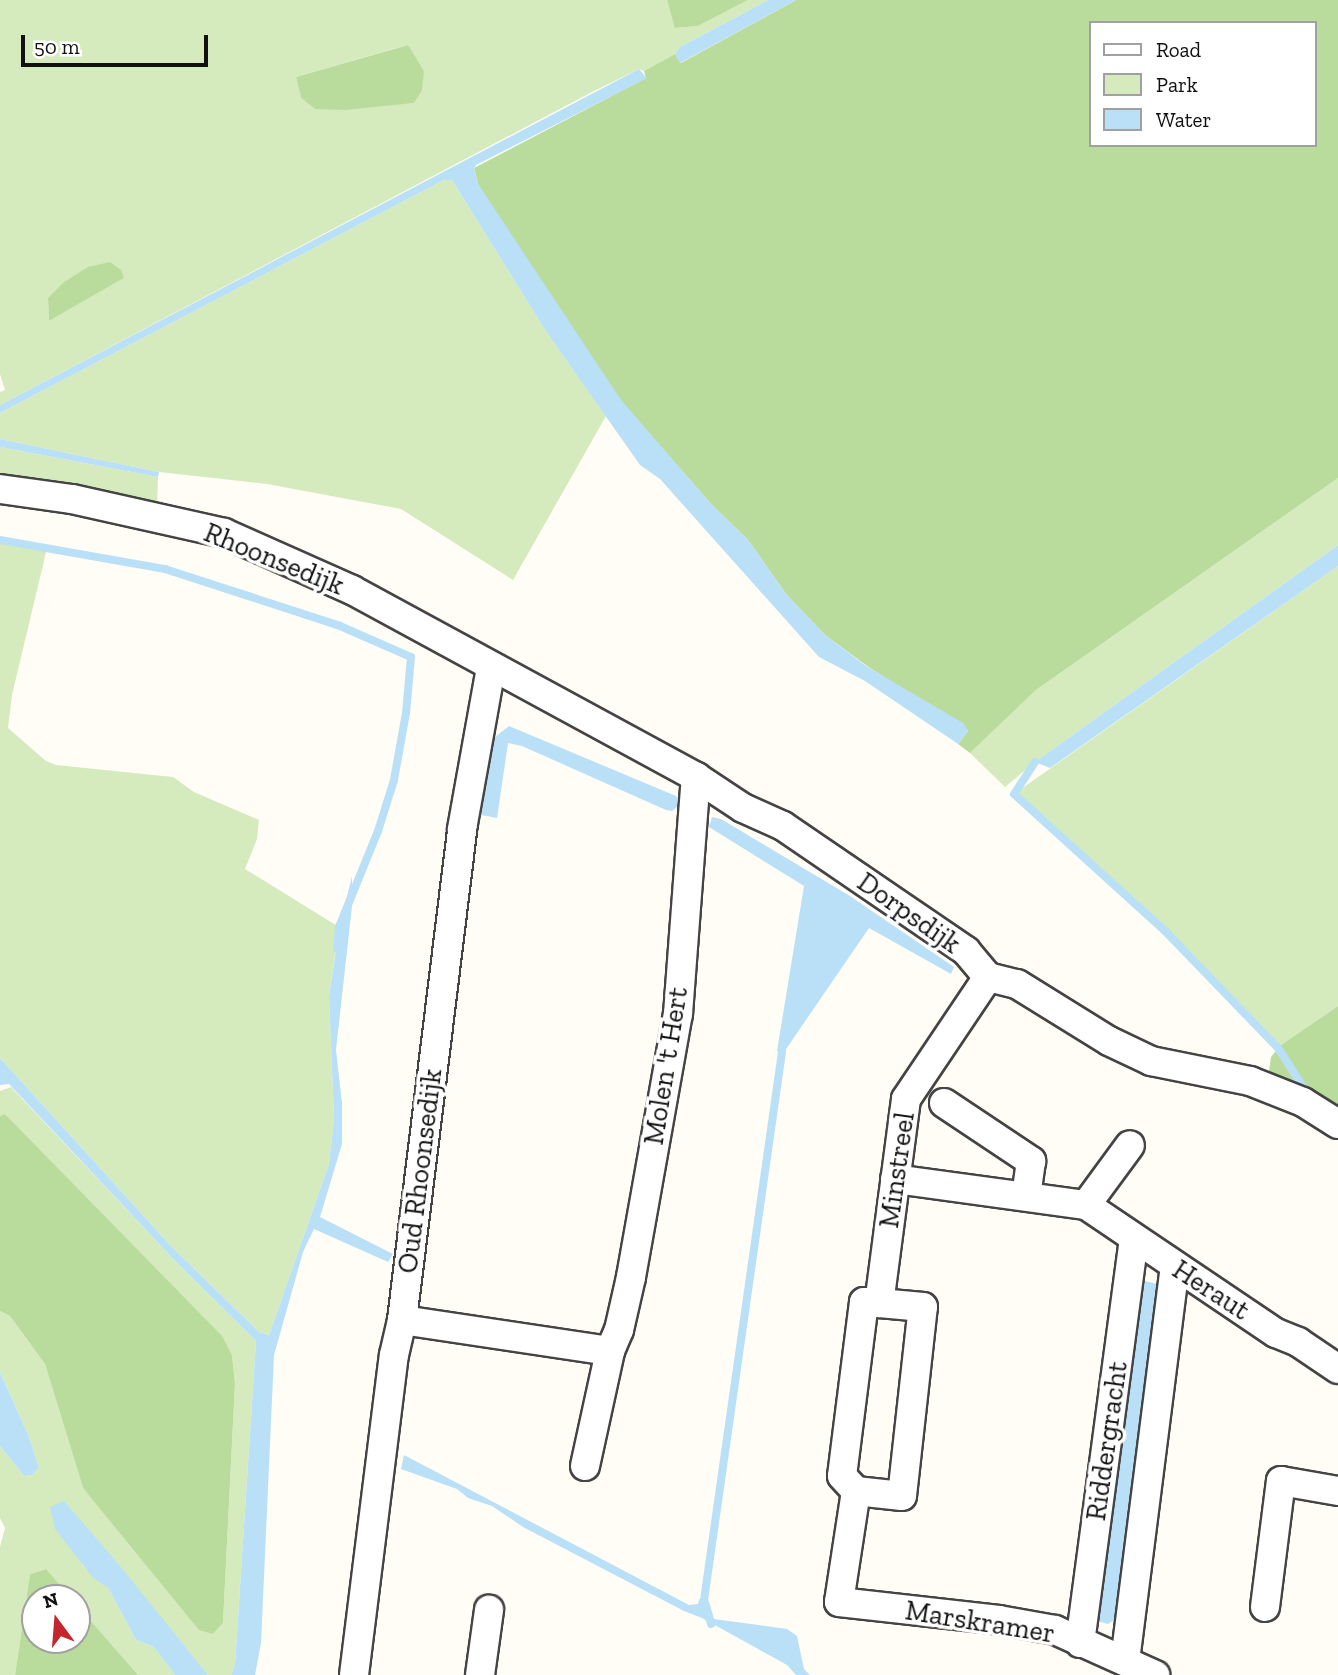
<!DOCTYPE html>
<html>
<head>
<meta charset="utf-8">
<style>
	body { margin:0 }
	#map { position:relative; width:1338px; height:1675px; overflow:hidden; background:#fffdf5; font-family:"Zilla Slab",serif }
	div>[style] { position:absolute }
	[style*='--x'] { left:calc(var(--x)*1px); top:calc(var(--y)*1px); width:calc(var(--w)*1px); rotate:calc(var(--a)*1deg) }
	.green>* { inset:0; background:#d5ebbd }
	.forest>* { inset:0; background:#b9dc9c }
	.water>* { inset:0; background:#b9e0f7 }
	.stream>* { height:8px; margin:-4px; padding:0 4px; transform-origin:4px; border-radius:4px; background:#b9e0f7 }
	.roads { filter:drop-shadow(2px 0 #444) drop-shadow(-2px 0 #444) drop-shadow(0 2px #444) drop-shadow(0 -2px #444) }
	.minor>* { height:28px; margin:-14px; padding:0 14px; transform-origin:14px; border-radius:14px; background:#fff }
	span { translate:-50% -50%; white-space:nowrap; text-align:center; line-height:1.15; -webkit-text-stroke:7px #fff; paint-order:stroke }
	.street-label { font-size:28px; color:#111 }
	.legend { position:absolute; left:1089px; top:21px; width:228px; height:126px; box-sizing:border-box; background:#fff; border:2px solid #a0a0a0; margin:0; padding:9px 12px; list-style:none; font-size:21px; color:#111 }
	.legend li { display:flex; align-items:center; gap:14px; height:35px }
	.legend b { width:35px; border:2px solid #a0a0a0 }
	.north { position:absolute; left:21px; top:1584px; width:70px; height:70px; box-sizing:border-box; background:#fff; border:2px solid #a0a0a0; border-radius:50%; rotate:344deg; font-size:19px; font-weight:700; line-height:28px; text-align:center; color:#111 }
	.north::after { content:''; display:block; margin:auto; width:24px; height:32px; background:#c4262e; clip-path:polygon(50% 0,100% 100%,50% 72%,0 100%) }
	.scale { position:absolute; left:21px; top:35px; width:187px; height:32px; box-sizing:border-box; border:4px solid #111; border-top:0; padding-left:9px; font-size:21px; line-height:24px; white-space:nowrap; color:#111; -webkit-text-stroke:5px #fff; paint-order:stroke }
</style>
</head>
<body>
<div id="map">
	<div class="green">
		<div style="clip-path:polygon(evenodd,0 0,667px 0,676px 28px,698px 26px,748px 0,768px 0,680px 47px,675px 54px,644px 71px,639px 69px,592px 92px,0 405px,0 392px,5px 390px,0 374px,0 0,407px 45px,424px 71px,414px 103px,315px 109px,301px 98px,296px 77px,407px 45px,0 0,124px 278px,49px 321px,49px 320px,48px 298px,124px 278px)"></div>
		<div style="clip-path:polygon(444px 180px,452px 180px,545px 330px,606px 416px,513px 580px,401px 509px,267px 484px,159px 472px,0 439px,0 413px)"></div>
		<div style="clip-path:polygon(0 447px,158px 477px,157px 507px,0 482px)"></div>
		<div style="clip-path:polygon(1338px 478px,1338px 545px,1035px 762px,1005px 787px,970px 753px,1036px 690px)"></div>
		<div style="clip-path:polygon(0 540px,47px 548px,12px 695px,8px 728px,46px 761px,56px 765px,173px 777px,194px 792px,259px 820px,257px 839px,245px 869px,339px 927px,329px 996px,334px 1119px,329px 1164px,269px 1335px,259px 1332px,170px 1245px,0 1058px)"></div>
		<div style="clip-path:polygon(1338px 566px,1338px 1006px,1278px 1048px,1166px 932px,1014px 794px)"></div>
		<div style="clip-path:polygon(11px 1087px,175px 1261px,256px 1341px,235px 1664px,231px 1675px,208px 1675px,64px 1501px,83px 1566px,108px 1588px,136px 1640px,154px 1647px,175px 1675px,138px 1675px,77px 1605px,77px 1598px,71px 1598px,45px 1569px,30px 1574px,15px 1675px,0 1675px,0 1547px,5px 1528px,0 1518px,0 1446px,24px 1476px,32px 1475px,39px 1468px,29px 1437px,0 1372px,0 1311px,10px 1316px,45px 1364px,83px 1488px,213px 1634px,223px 1623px,235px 1384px,232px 1355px,221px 1336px,5px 1114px,0 1116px,0 1091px)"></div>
	</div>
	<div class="forest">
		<div style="clip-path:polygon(667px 0,748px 0,698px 26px,675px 28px)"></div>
		<div style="clip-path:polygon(evenodd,796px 0,1338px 0,1338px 478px,1036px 690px,970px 753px,958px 744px,968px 731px,867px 666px,825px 635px,786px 594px,748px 540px,711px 504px,621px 401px,497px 216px,478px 184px,474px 168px,646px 78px,644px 71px,675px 54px,681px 63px,796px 0,1091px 23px,1315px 23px,1315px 145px,1091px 145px,1091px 23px)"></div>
		<div style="clip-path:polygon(408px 45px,424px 71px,422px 90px,414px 103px,345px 110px,315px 109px,301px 98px,296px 77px)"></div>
		<div style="clip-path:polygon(110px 262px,121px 270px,124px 278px,49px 321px,48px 298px,64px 282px,88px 267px)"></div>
		<div style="clip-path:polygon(1338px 1006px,1338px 1113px,1268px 1078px,1271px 1057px,1280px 1046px)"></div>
		<div style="clip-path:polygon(5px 1114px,222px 1336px,232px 1355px,235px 1384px,223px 1623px,213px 1634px,199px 1630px,83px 1488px,45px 1364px,10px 1316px,0 1311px,0 1116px)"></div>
		<div style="clip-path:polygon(46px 1569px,71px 1598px,35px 1598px,35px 1640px,77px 1640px,77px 1605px,138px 1675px,15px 1675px,30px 1574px)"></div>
	</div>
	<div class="water">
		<div style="clip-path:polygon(768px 0,796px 0,680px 63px,675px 54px,680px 47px)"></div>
		<div style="clip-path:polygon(639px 69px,647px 78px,476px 165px,474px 169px,478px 184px,621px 400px,711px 504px,748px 540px,786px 594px,825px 635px,866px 666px,963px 723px,968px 731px,958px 744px,865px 681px,819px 657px,660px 479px,640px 465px,545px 330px,452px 180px,444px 180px,0 413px,0 405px)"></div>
		<div style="clip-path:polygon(0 439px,159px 472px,158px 477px,0 447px)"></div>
		<div style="clip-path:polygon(1338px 545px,1338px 566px,1050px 768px,1035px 762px)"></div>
		<div style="clip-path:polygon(509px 726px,676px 796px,680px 800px,678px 806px,672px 811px,666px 810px,522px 746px,508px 743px,497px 818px,481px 815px,495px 737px)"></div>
		<div style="clip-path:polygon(712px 817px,721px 819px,850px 896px,954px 967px,951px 974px,869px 928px,784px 1052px,777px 1051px,804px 886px,709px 827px)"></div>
		<div style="clip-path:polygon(352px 876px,352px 890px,349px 892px,353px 897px,336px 1050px,342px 1103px,342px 1144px,320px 1217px,393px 1254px,388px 1262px,314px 1229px,303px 1252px,274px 1355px,261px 1643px,255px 1675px,231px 1675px,235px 1664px,256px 1341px,175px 1261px,9px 1084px,0 1085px,0 1058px,170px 1245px,259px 1332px,269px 1335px,329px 1164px,334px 1119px,329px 996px,339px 930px)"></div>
		<div style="clip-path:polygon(1145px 1281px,1161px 1285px,1117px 1618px,1108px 1624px,1097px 1621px,1141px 1284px)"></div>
		<div style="clip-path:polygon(0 1372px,29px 1437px,39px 1468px,32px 1475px,24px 1476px,0 1446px)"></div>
		<div style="clip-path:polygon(404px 1455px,689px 1605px,698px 1604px,699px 1599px,709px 1602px,714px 1619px,787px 1629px,797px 1636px,804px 1669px,810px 1675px,796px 1675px,787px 1665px,702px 1618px,684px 1611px,523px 1527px,492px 1506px,468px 1498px,457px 1489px,401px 1469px)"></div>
		<div style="clip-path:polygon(64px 1501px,120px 1566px,208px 1675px,175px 1675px,154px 1647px,136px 1640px,108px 1588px,93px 1578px,55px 1529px,50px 1507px)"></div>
	</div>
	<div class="stream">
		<div style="--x:0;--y:540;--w:168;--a:10"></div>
		<div style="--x:165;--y:569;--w:184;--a:18"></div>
		<div style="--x:340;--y:626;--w:77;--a:23.6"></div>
		<div style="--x:411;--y:657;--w:56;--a:95.1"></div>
		<div style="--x:406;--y:713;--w:68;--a:100.2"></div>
		<div style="--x:394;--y:780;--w:53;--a:107.4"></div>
		<div style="--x:378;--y:831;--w:104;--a:112.1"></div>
		<div style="--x:339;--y:927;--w:22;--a:95"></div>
		<div style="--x:1035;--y:762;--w:38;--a:123"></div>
		<div style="--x:1014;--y:794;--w:205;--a:42.2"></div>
		<div style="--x:1166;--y:932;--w:161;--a:46"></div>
		<div style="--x:1278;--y:1048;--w:54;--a:57.2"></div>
		<div style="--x:711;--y:1624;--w:25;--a:-106"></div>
		<div style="--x:704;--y:1600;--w:554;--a:-81.9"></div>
	</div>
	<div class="roads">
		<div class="minor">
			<div style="--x:0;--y:489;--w:73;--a:7.9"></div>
			<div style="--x:72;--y:499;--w:156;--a:12.6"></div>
			<div style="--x:224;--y:533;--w:140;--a:24"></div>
			<div style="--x:352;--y:590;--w:392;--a:28.5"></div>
			<div style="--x:696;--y:777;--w:56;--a:33.4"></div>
			<div style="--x:743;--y:808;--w:44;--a:24.2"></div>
			<div style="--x:783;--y:826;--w:222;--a:34.3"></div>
			<div style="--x:966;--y:951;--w:34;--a:50"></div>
			<div style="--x:988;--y:977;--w:30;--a:14"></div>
			<div style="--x:1017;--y:984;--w:108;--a:31.8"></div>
			<div style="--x:1109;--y:1041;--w:47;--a:25.5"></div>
			<div style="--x:1151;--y:1061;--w:101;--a:11.4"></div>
			<div style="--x:1250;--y:1081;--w:57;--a:21.6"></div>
			<div style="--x:1303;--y:1102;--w:41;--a:32.2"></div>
			<div style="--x:988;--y:977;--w:147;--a:123.9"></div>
			<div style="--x:906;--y:1099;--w:206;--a:97.5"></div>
			<div style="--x:879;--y:1303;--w:15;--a:-176"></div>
			<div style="--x:864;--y:1302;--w:175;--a:97.2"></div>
			<div style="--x:842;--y:1476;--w:21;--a:47"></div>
			<div style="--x:856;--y:1491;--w:112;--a:98.7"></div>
			<div style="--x:839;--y:1602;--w:161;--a:6.4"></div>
			<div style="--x:999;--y:1620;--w:57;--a:10.1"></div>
			<div style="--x:1055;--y:1630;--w:110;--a:24.2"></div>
			<div style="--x:944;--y:1103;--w:105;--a:33.7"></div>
			<div style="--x:1031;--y:1161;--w:35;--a:98"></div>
			<div style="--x:895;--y:1179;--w:193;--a:7.8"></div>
			<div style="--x:1086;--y:1205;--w:229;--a:34"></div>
			<div style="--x:1276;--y:1333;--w:24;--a:22"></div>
			<div style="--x:1298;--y:1342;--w:48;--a:34"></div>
			<div style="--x:1086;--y:1205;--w:74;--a:-53.7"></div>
			<div style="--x:402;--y:1320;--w:210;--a:8.5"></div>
			<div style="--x:585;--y:1466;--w:118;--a:-77.7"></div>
			<div style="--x:610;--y:1351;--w:23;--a:-67"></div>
			<div style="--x:619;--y:1330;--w:54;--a:-77.2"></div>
			<div style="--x:631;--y:1277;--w:267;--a:-79.9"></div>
			<div style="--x:678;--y:1014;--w:238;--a:-85.7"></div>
			<div style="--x:856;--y:1491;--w:46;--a:6.2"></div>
			<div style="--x:902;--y:1496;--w:190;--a:-83.7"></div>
			<div style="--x:923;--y:1307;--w:44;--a:-174.8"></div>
			<div style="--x:1265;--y:1607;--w:127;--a:-82.8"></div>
			<div style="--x:1281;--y:1481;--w:58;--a:10"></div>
			<div style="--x:1080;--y:1643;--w:408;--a:-82.4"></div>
			<div style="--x:1125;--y:1661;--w:397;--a:-82.8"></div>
			<div style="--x:354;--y:1675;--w:322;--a:-82.9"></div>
			<div style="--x:394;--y:1355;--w:36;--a:-77"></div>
			<div style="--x:402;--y:1320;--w:495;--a:-83"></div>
			<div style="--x:462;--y:829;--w:164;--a:-79.8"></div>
			<div style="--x:480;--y:1675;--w:66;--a:-82.1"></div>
		</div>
	</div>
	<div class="street-label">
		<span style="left:274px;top:559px;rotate:22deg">Rhoonsedijk</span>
		<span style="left:909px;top:913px;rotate:35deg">Dorpsdijk</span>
		<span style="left:666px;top:1066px;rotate:-81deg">Molen 't Hert</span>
		<span style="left:897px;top:1170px;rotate:-82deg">Minstreel</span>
		<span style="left:420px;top:1171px;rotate:-83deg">Oud Rhoonsedijk</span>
		<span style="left:1211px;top:1290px;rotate:33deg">Heraut</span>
		<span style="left:1107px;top:1441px;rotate:-82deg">Riddergracht</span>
		<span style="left:980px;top:1622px;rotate:9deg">Marskramer</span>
	</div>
	<ul class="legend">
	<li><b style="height:9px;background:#fff"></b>Road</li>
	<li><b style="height:19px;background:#d5ebbd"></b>Park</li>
	<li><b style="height:19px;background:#b9e0f7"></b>Water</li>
	</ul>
	<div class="north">N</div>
	<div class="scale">50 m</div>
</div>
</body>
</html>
